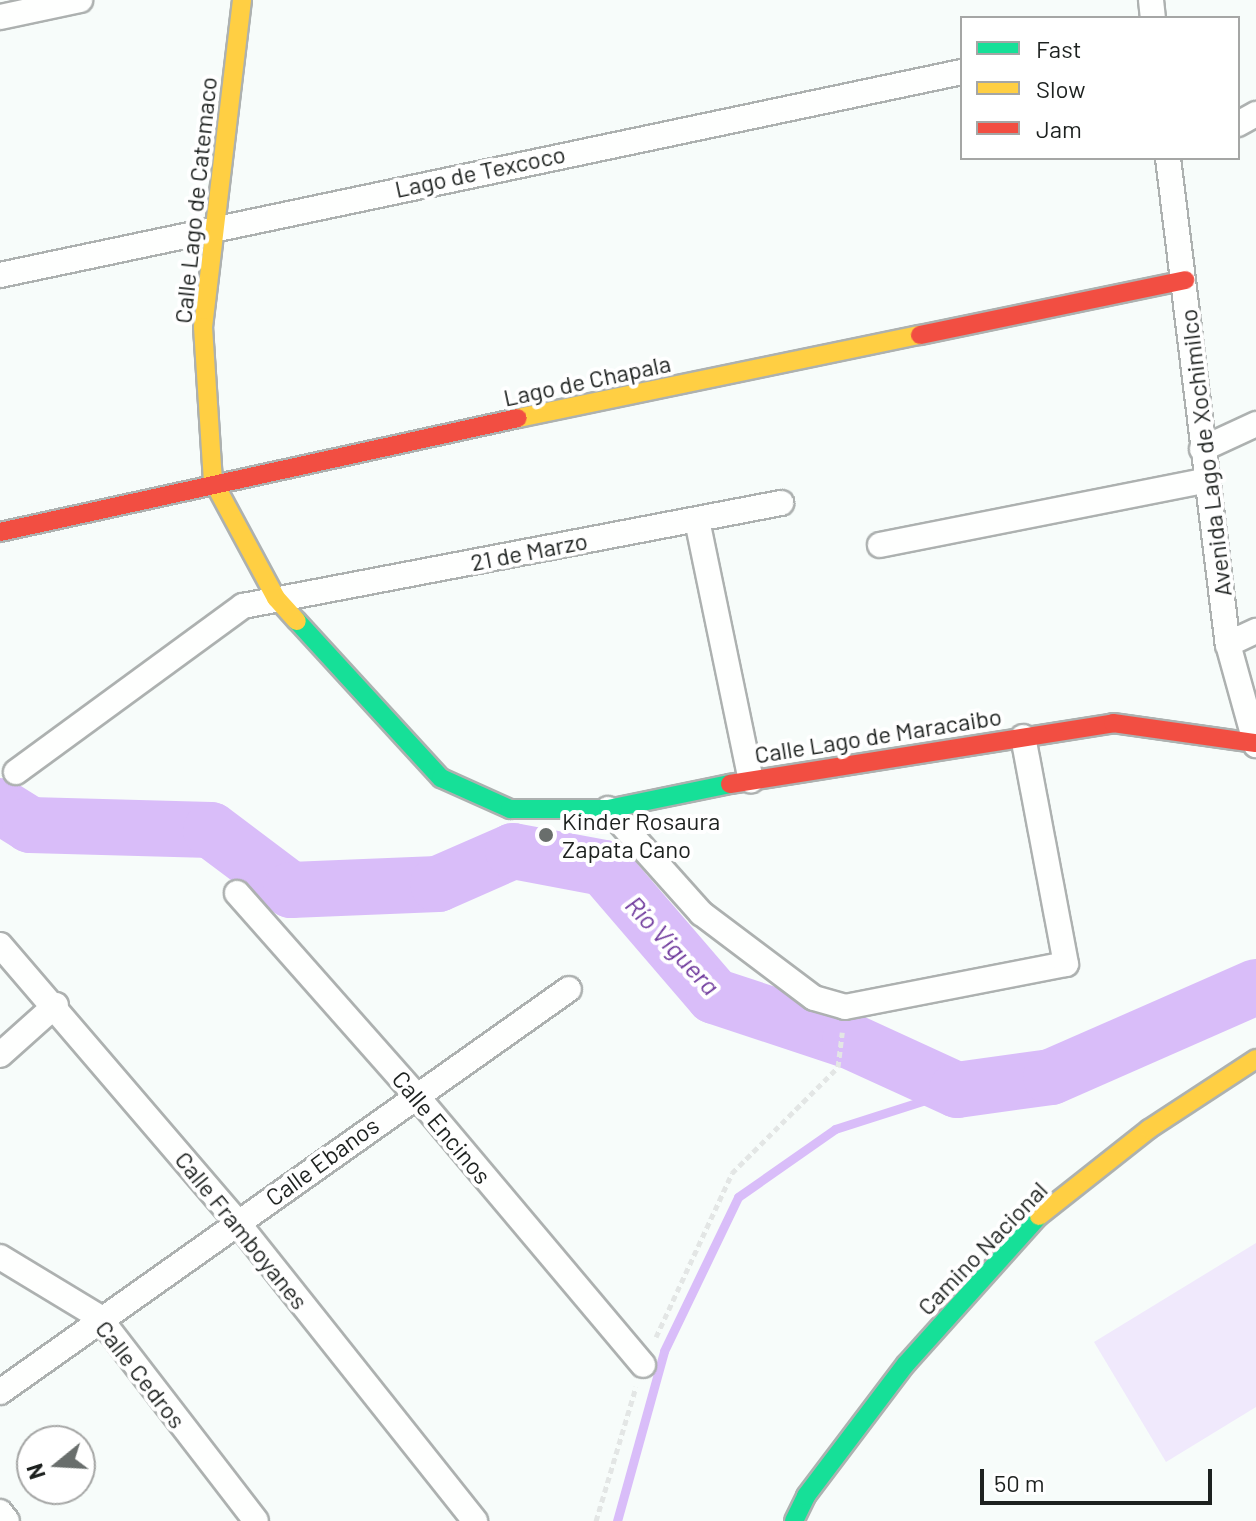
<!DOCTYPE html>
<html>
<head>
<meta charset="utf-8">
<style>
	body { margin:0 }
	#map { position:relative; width:1256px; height:1521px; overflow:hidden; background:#f7fcfa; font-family:Barlow,sans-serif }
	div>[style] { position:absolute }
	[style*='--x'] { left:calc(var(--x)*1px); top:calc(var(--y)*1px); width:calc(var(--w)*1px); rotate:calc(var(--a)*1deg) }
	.green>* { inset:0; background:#f0e9fc }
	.stream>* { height:9px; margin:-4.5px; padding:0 4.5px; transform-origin:4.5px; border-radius:4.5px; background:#d9bdf9 }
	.river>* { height:56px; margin:-28px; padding:0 28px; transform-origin:28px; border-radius:28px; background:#d9bdf9 }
	.path>* { height:5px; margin-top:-2.5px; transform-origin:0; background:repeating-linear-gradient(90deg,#e3e6e5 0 6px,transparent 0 10px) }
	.roads { filter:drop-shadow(2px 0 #adb1b0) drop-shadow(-2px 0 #adb1b0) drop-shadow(0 2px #adb1b0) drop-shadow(0 -2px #adb1b0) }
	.street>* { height:24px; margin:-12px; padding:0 12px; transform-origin:12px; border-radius:12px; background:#fefffe }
	.fast>* { height:18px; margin:-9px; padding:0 9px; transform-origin:9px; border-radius:9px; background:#16e098 }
	.slow>* { height:18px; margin:-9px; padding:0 9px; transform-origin:9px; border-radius:9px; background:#ffcf43 }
	.jam>* { height:18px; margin:-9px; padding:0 9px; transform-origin:9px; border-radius:9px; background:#f24e42 }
	.dots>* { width:22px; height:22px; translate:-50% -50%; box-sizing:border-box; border:4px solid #fff; border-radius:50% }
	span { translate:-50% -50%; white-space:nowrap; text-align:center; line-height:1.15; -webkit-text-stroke:8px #fff; paint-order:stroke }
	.street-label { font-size:24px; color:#1d211f }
	.poi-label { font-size:24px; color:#1d211f }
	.left { translate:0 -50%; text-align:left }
	.water-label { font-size:26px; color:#6d379b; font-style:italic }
	.legend { position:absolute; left:960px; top:16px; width:280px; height:144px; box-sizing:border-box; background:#fff; border:2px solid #a5a6a5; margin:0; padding:10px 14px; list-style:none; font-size:24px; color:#1d211f }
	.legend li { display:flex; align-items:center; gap:16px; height:40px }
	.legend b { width:40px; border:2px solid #a5a6a5 }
	.north { position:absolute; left:16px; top:1425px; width:80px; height:80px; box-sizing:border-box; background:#fff; border:2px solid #a5a6a5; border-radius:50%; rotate:252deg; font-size:22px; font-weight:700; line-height:32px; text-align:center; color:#1d211f }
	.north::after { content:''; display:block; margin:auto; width:28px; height:36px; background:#696e6c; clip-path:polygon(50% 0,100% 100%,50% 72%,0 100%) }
	.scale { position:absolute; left:980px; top:1469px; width:232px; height:36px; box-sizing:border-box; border:4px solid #1d211f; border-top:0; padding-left:10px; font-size:24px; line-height:28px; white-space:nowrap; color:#1d211f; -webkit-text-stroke:6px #fff; paint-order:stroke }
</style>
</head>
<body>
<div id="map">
	<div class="green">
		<div style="clip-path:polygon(1256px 1243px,1256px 1407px,1166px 1462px,1094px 1342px)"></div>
	</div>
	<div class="stream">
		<div style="--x:617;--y:1521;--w:176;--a:-74.5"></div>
		<div style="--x:664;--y:1351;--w:171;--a:-64.3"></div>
		<div style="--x:738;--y:1197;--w:118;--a:-35"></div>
		<div style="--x:835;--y:1129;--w:128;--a:-17.7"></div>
	</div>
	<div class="river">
		<div style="--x:0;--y:806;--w:36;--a:32"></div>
		<div style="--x:30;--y:825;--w:181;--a:1.6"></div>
		<div style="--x:211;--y:830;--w:100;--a:36.9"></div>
		<div style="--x:291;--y:890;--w:147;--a:-2.3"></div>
		<div style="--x:438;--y:884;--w:82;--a:-23.7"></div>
		<div style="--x:513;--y:851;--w:93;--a:10.6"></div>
		<div style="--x:604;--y:868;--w:169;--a:49.3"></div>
		<div style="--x:714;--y:996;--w:143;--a:18.3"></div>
		<div style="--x:850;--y:1041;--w:118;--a:24.6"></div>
		<div style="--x:957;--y:1090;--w:95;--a:-7.9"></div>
		<div style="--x:1051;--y:1077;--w:224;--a:-23.7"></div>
	</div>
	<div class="path">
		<div style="--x:656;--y:1337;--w:181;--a:-65.1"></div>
		<div style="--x:732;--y:1173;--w:150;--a:-45"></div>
		<div style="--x:838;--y:1067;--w:35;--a:-83"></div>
		<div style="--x:596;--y:1521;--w:140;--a:-73.4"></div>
	</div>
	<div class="roads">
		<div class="street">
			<div style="--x:1151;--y:0;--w:18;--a:84"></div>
			<div style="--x:0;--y:17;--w:82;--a:-12"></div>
			<div style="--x:1238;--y:124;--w:21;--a:-29"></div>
			<div style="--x:1168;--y:158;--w:490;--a:83"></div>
			<div style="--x:1228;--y:644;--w:105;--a:74.5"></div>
			<div style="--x:0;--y:275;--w:983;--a:-11.92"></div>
			<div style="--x:1202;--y:449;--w:60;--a:-24.8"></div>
			<div style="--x:697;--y:520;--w:266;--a:78.3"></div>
			<div style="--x:880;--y:545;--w:333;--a:-11.2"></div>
			<div style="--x:1228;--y:644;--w:31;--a:-25"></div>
			<div style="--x:16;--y:772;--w:281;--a:-36.2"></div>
			<div style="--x:243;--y:606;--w:548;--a:-10.84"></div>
			<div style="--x:608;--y:809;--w:140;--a:48.2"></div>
			<div style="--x:701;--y:913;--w:141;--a:37"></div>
			<div style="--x:814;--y:998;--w:32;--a:16"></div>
			<div style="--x:845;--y:1007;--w:225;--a:-11"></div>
			<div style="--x:1066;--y:964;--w:231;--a:-100.7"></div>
			<div style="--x:237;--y:893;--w:268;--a:48.5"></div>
			<div style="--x:415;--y:1094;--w:354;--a:49.9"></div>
			<div style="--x:0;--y:945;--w:366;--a:49.4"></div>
			<div style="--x:238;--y:1223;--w:381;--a:51.5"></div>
			<div style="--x:0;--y:1055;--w:75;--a:-41.8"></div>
			<div style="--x:0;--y:1257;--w:116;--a:31.2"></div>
			<div style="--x:99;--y:1317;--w:257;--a:52.4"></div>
			<div style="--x:0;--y:1392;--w:697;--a:-35.31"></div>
			<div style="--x:0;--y:1512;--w:11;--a:52"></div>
		</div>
		<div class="fast">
			<div style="--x:297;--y:621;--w:213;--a:47.5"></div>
			<div style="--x:441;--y:778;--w:76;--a:24.2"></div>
			<div style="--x:510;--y:809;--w:98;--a:0"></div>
			<div style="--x:608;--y:809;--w:125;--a:-11.6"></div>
			<div style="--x:794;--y:1521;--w:28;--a:-64"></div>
			<div style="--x:806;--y:1496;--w:166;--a:-52.9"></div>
			<div style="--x:906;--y:1364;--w:199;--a:-48.1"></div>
		</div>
		<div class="slow">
			<div style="--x:242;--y:0;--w:329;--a:96.8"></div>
			<div style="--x:203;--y:327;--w:154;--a:86.3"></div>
			<div style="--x:213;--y:481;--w:133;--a:61.7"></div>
			<div style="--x:276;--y:598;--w:31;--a:48"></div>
			<div style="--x:518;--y:418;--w:410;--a:-11.7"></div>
			<div style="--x:1039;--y:1216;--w:140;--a:-38.3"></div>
			<div style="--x:1149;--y:1129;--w:128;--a:-33.2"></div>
		</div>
		<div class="jam">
			<div style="--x:920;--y:335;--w:271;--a:-11.7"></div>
			<div style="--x:0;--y:532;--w:530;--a:-12.41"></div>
			<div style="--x:730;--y:784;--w:388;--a:-9"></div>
			<div style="--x:1113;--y:723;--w:144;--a:8"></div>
		</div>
	</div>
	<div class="dots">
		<div style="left:546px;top:835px;background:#696e6c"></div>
	</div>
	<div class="street-label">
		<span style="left:480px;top:171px;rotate:-12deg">Lago de Texcoco</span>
		<span style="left:195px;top:200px;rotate:-84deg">Calle Lago de Catemaco</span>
		<span style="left:587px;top:380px;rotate:-12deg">Lago de Chapala</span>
		<span style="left:1205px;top:453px;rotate:-97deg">Avenida Lago de Xochimilco</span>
		<span style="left:529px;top:551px;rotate:-11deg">21 de Marzo</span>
		<span style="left:878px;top:735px;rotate:-9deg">Calle Lago de Maracaibo</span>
		<span style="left:442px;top:1127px;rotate:50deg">Calle Encinos</span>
		<span style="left:322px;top:1161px;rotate:-36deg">Calle Ebanos</span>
		<span style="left:242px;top:1230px;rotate:51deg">Calle Framboyanes</span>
		<span style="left:982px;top:1248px;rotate:-46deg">Camino Nacional</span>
		<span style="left:141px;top:1374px;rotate:52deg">Calle Cedros</span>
	</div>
	<div class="poi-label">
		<span class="left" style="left:562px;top:835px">Kinder Rosaura<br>Zapata Cano</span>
	</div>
	<div class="water-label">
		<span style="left:673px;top:945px;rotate:47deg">Río Viguera</span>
	</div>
	<ul class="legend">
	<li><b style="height:10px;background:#16e098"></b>Fast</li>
	<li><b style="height:10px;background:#ffcf43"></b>Slow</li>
	<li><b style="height:10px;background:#f24e42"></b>Jam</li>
	</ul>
	<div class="north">N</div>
	<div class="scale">50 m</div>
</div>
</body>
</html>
